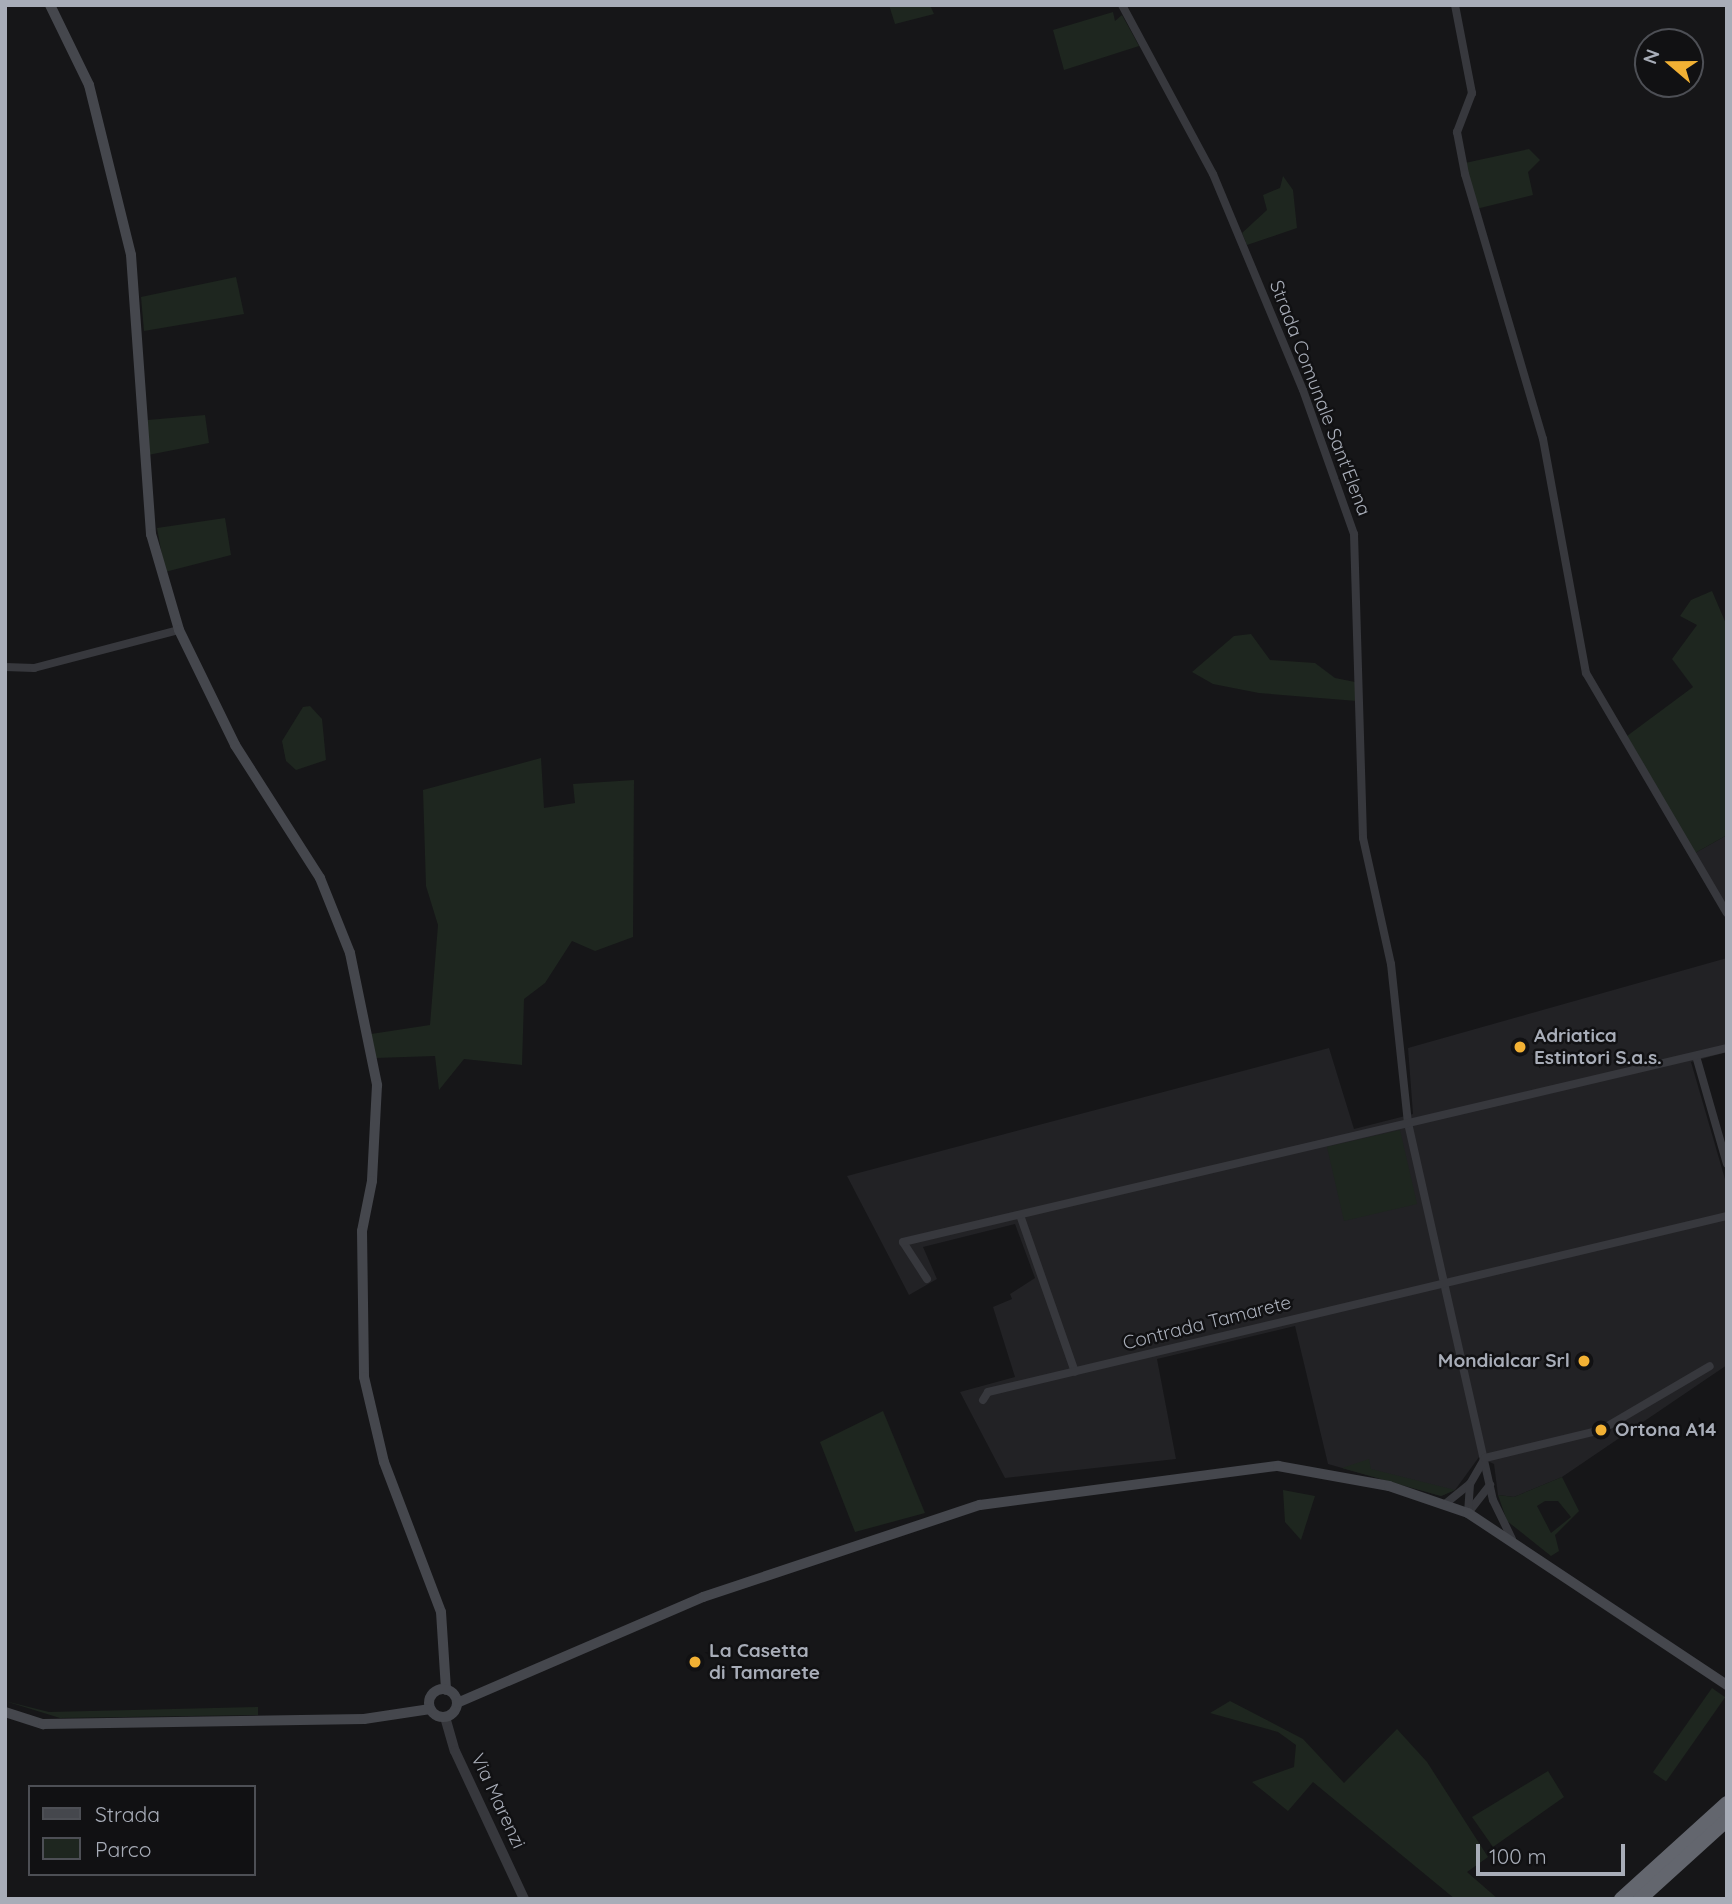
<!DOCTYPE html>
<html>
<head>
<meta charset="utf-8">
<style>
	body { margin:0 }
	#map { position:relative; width:1732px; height:1904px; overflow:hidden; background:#161618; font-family:Quicksand,sans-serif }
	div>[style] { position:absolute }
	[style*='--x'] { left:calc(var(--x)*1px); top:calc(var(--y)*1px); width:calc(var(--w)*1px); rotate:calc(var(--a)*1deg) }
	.built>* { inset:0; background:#222225 }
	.green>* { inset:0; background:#1e261f; transform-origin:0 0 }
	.minor>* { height:8px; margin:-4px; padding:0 4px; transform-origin:4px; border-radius:4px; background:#37383d }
	.tertiary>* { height:10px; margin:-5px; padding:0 5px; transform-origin:5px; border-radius:5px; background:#37383d }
	.secondary>* { height:10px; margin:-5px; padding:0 5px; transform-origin:5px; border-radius:5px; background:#45474d }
	.secondary>.ring { margin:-5px; padding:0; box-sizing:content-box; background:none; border:10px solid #45474d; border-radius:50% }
	.motorway>* { height:14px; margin:-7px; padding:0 7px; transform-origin:7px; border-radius:7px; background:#63666e }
	.dots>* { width:19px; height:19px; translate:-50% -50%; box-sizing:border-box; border:4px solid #111113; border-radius:50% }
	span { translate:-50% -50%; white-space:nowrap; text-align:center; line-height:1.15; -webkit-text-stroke:5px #111113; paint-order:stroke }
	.street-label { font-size:19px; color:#a8adb8 }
	.poi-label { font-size:19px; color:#a8adb8; font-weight:700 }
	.left { translate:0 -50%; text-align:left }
	.right { translate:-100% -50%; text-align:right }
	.frame { position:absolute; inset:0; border:7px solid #a8adb8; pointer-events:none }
	.legend { position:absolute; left:28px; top:1785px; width:228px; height:91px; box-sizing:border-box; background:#111113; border:2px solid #4d4f55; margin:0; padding:9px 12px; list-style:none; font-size:21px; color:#a8adb8 }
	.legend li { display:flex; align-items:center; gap:14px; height:35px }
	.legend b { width:35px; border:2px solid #4d4f55 }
	.north { position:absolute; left:1634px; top:28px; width:70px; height:70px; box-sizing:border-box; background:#111113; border:2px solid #4d4f55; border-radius:50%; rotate:290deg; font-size:19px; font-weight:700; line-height:28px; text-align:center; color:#a8adb8 }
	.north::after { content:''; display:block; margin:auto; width:24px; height:32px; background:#f2b134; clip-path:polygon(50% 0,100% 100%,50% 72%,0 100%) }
	.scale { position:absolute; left:1476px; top:1844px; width:149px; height:32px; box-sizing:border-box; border:4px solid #a8adb8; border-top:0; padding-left:9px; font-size:21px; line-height:24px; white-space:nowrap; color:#a8adb8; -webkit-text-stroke:5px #111113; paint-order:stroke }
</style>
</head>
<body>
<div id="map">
	<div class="built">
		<div style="clip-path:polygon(1727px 835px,1727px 908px,1695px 853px)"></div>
		<div style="clip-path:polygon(1727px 958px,1727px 1052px,1691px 1062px,1727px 1186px,1727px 1365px,1562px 1477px,1514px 1497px,1498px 1495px,1494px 1464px,1479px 1457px,1455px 1490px,1441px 1496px,1328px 1464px,1295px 1326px,1157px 1359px,1176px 1459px,1005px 1478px,960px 1392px,1015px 1377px,993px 1307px,1012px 1299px,1010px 1294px,1035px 1278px,1015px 1224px,923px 1247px,937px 1279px,909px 1295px,847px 1176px,1329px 1048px,1354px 1129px,1413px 1114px,1408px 1048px)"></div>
	</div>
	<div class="green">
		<div style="clip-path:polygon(889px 5px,930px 5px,934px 14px,895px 24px)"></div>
		<div style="clip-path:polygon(1113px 12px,1115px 21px,1122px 15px,1139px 46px,1064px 70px,1053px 30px)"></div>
		<div style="clip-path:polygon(1529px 149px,1540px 160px,1528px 172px,1533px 195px,1476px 209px,1465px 163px)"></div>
		<div style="clip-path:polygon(1283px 176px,1293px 190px,1297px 228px,1247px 245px,1242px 233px,1267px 210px,1263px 195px,1280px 188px)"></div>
		<div style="clip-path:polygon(236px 277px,244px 314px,144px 331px,141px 297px)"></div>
		<div style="clip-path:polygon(205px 415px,209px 443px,148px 455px,148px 420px)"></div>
		<div style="clip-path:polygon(225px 518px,231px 555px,165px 572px,157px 528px)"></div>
		<div style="clip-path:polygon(1712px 591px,1727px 626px,1727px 835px,1695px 853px,1627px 736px,1693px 687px,1672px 659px,1697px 625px,1680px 616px,1691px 600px)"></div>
		<div style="clip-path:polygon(1251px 634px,1270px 660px,1315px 663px,1335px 678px,1355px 682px,1357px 701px,1259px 693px,1213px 684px,1192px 672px,1234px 636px)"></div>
		<div style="clip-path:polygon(310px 706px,322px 719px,326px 760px,296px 770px,286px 761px,282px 741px,303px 707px)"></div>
		<div style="clip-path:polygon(541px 758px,544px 808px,575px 803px,573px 784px,634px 780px,633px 937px,595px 951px,572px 941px,545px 983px,524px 999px,522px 1065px,464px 1059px,439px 1090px,435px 1056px,375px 1058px,371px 1034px,430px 1025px,438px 925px,426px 886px,423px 790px)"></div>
		<div style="left:1400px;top:1130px;width:76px;height:75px;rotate:77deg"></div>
		<div style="clip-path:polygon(883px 1411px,925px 1513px,855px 1532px,820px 1442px)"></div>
		<div style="clip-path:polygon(1369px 1459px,1371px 1469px,1455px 1490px,1441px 1496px,1342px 1468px)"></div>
		<div style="clip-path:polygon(evenodd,1562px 1477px,1579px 1511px,1555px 1535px,1559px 1551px,1551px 1556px,1507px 1521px,1498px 1495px,1514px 1497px,1562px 1477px,1545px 1501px,1558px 1501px,1571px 1517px,1551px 1533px,1537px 1506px,1545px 1501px)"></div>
		<div style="clip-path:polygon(1283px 1490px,1315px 1496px,1301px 1540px,1285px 1522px)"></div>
		<div style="left:1712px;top:1688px;width:16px;height:103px;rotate:35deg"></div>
		<div style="clip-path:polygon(5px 1701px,49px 1712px,258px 1707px,258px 1715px,60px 1718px)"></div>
		<div style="clip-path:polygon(1230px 1701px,1303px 1739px,1344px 1783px,1397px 1729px,1427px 1762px,1488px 1857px,1467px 1872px,1498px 1899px,1455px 1899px,1313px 1782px,1288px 1811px,1252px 1782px,1294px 1767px,1296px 1745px,1278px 1732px,1210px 1713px)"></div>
		<div style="clip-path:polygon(1548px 1771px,1564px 1797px,1493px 1847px,1472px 1817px)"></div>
	</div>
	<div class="minor">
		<div style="--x:1122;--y:5;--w:192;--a:61.7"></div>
		<div style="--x:1213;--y:174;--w:234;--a:67.4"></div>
		<div style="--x:1303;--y:390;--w:153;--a:70.5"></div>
		<div style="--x:1354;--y:534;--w:304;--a:88.3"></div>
		<div style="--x:1363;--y:838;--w:129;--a:77.5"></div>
		<div style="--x:1391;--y:964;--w:160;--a:83.9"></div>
		<div style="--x:1408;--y:1123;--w:386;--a:77.3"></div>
		<div style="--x:1493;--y:1500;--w:43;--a:64"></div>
		<div style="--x:1455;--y:5;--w:90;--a:79.1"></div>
		<div style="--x:1472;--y:93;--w:42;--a:111"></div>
		<div style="--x:1457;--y:132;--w:43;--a:79.2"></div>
		<div style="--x:1465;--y:174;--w:276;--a:73.6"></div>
		<div style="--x:1543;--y:439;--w:238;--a:79.6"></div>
		<div style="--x:1586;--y:673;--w:278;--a:59.6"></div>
		<div style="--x:5;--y:667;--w:29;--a:2"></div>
		<div style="--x:34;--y:668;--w:150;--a:-14.7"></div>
		<div style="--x:1696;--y:1056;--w:112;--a:74"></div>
		<div style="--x:1020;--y:1215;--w:166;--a:70.7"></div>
		<div style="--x:927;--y:1279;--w:44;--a:-123"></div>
		<div style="--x:903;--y:1242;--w:847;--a:-13.25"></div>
		<div style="--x:983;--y:1400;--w:9;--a:-58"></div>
		<div style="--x:988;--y:1392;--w:760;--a:-13.4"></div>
		<div style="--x:1445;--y:1504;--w:32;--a:-39"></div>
		<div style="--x:1470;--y:1484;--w:30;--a:-60"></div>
		<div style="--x:1485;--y:1458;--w:119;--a:-13.6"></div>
		<div style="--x:1601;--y:1430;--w:126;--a:-30.4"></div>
		<div style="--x:1468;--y:1513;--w:36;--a:-52"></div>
		<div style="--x:1468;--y:1513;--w:29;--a:-86"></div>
	</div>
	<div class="tertiary">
		<div style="--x:445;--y:1717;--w:35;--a:74"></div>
		<div style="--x:455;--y:1751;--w:163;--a:65"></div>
	</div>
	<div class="secondary">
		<div style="--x:50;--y:5;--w:89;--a:64"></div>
		<div style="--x:89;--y:85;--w:175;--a:76.1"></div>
		<div style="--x:131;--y:255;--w:280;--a:85.9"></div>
		<div style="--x:151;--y:534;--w:100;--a:73.7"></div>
		<div style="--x:179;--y:630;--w:128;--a:64"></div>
		<div style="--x:235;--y:745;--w:158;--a:57.4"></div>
		<div style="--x:320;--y:878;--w:81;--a:68.2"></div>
		<div style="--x:350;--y:953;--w:135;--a:78.4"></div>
		<div style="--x:377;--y:1085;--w:96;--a:93"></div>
		<div style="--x:372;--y:1181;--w:51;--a:101.3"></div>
		<div style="--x:362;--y:1231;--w:146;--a:89.2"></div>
		<div style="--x:364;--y:1377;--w:87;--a:76.8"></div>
		<div style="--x:384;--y:1462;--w:160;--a:69.2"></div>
		<div style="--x:441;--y:1612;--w:78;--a:86.3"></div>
		<div class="ring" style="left:429px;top:1689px;width:18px;height:18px"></div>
		<div style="--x:457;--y:1703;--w:268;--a:-23.3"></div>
		<div style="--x:703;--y:1597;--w:292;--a:-18.4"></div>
		<div style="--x:980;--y:1505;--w:301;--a:-7.5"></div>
		<div style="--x:1278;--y:1466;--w:113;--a:10.2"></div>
		<div style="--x:1389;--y:1486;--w:83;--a:18.9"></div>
		<div style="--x:1468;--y:1513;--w:311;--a:33.6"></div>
		<div style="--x:5;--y:1712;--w:40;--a:18"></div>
		<div style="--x:43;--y:1724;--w:321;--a:-0.9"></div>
		<div style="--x:364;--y:1719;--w:67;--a:-8.6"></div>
	</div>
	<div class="motorway">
		<div style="--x:1621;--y:1899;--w:143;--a:-42.2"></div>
		<div style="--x:1640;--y:1899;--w:118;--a:-42.2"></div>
	</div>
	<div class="dots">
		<div style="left:1520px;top:1047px;background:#f2b134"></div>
		<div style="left:1584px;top:1361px;background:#f2b134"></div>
		<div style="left:1601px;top:1430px;background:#f2b134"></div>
		<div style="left:695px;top:1662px;background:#f2b134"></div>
	</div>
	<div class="street-label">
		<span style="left:1320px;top:398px;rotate:69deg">Strada Comunale Sant'Elena</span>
		<span style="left:1207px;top:1323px;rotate:-14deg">Contrada Tamarete</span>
		<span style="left:498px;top:1801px;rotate:65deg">Via Marenzi</span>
	</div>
	<div class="poi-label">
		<span class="left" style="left:1534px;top:1047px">Adriatica<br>Estintori S.a.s.</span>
		<span class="right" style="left:1570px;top:1361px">Mondialcar Srl</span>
		<span class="left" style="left:1615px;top:1430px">Ortona A14</span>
		<span class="left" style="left:709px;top:1662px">La Casetta<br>di Tamarete</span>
	</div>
	<div class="frame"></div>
	<ul class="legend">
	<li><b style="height:9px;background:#45474d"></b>Strada</li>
	<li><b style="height:19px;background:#1e261f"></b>Parco</li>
	</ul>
	<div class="north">N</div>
	<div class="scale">100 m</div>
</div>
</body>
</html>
